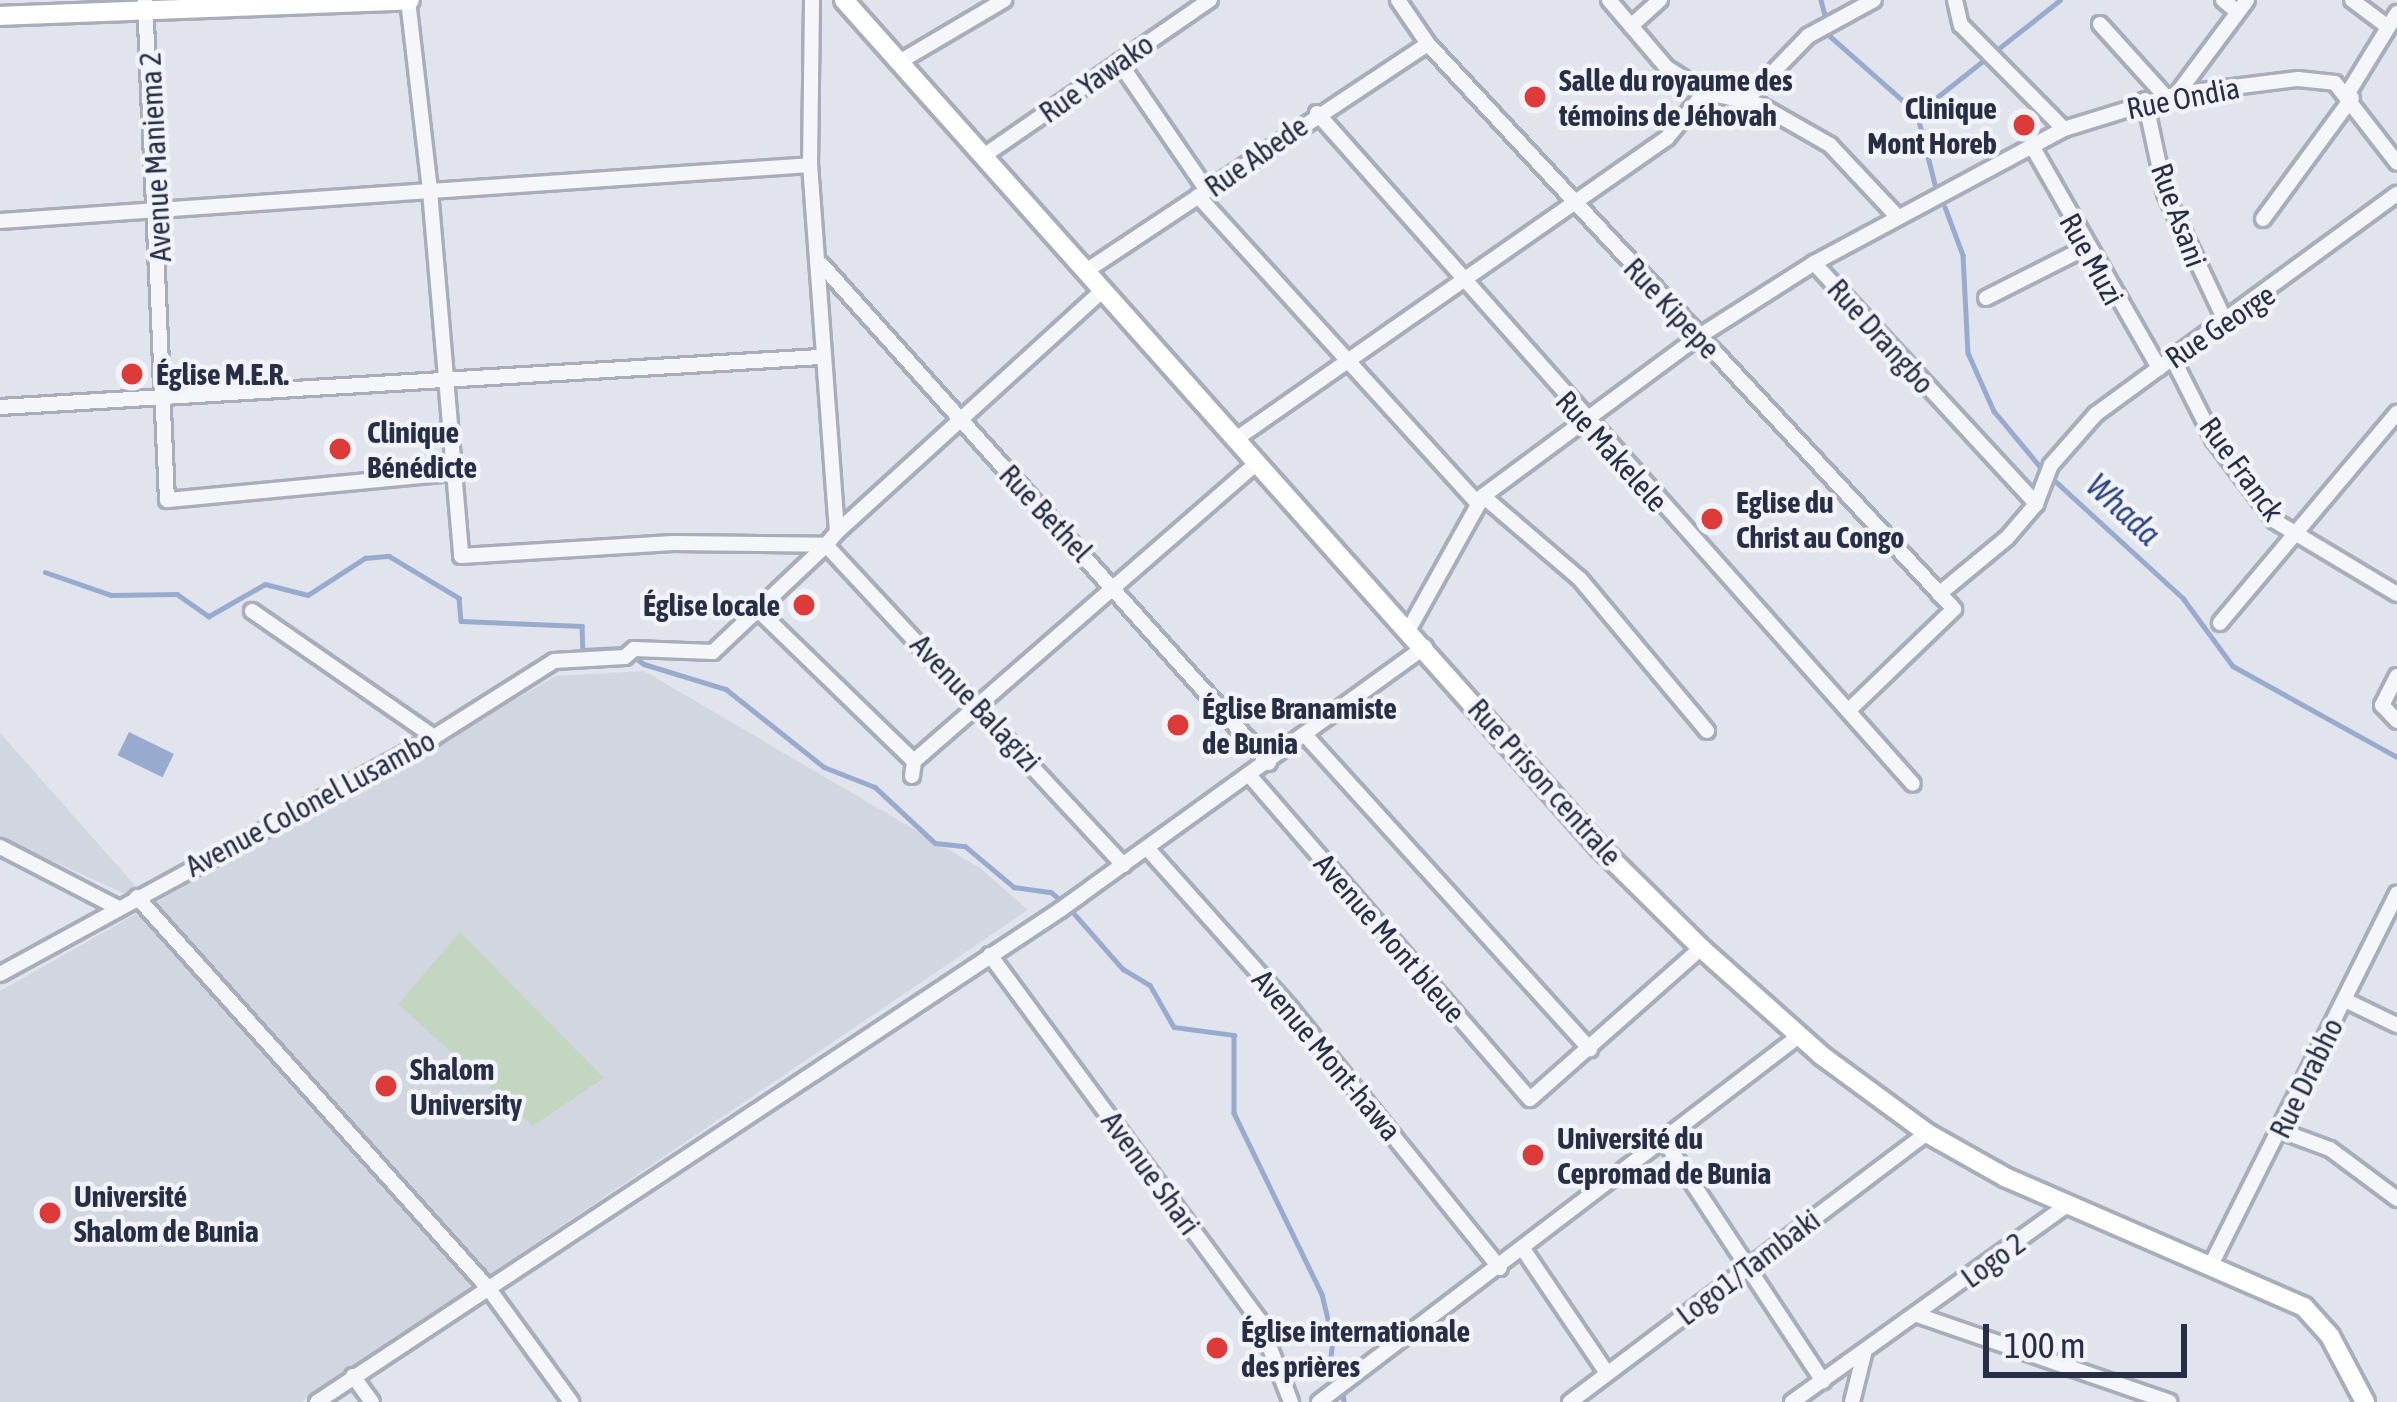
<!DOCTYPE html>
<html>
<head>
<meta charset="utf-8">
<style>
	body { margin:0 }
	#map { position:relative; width:2397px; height:1402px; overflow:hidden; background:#e1e4ec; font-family:"Asap Condensed",sans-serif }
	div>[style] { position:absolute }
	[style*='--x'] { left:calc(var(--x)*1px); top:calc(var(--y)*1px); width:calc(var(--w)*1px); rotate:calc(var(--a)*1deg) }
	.built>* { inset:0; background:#d2d6e1 }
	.green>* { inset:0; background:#c4d6c2 }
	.water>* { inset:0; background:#99aacf; transform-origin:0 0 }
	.stream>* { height:4.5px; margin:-2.25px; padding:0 2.25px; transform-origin:2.25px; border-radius:2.25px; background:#99aacf }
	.roads { filter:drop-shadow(3px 0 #a9adba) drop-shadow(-3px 0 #a9adba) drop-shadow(0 3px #a9adba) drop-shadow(0 -3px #a9adba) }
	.street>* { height:14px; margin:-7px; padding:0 7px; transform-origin:7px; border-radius:7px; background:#f5f6f9 }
	.secondary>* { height:18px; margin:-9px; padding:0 9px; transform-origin:9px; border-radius:9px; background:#fff }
	.dots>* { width:33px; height:33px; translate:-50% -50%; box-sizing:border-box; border:6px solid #f1f3f8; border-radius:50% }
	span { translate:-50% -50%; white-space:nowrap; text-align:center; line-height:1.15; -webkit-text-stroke:9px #f1f3f8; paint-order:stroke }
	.street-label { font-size:30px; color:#272e45 }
	.poi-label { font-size:30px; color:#272e45; font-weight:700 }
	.left { translate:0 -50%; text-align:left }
	.right { translate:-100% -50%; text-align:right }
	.water-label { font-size:33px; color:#2d447e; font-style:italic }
	.scale { position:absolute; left:1983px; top:1324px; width:204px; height:54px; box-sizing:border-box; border:6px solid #272e45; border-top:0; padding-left:15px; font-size:36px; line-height:42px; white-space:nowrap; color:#272e45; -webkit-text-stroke:9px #f1f3f8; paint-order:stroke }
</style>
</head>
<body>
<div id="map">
	<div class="built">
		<div style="clip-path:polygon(644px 671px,980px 868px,1028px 910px,301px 1402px,0 1402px,0 991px,556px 676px)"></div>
		<div style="clip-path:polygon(0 733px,140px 891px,132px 897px,0 837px)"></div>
	</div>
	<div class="green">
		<div style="clip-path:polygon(460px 932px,604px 1078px,533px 1126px,398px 1004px)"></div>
	</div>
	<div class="water">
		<div style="left:129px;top:732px;width:50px;height:26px;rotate:26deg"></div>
	</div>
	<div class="stream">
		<div style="--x:1821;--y:0;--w:38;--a:75"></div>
		<div style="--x:1831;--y:37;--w:115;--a:41.5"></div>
		<div style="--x:1917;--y:113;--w:77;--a:75.8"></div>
		<div style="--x:1917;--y:113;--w:182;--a:-38.3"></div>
		<div style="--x:1945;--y:207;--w:51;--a:69.4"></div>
		<div style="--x:1963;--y:255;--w:98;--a:87.1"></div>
		<div style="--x:1968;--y:353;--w:64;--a:65.9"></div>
		<div style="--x:1994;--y:411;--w:77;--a:50.3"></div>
		<div style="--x:2052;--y:478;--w:178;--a:42.5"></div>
		<div style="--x:2183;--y:598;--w:84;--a:53.7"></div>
		<div style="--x:2233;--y:666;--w:188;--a:29"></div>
		<div style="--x:45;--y:572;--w:70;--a:19.2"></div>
		<div style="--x:111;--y:595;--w:66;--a:-0.9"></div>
		<div style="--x:177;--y:594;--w:39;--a:35"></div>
		<div style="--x:209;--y:616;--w:64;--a:-29.7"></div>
		<div style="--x:265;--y:584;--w:44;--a:14.3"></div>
		<div style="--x:308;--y:595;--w:68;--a:-33"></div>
		<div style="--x:365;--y:558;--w:24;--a:-5"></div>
		<div style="--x:389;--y:556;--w:82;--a:31"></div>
		<div style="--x:459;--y:598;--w:23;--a:85"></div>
		<div style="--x:461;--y:621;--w:121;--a:2.4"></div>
		<div style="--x:582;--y:626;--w:24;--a:88"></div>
		<div style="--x:583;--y:650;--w:39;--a:-3"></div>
		<div style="--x:622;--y:648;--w:27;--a:36"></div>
		<div style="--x:644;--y:664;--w:86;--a:17"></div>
		<div style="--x:726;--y:689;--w:125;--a:38.5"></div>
		<div style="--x:824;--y:767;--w:55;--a:21.4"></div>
		<div style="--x:875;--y:787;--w:82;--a:43"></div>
		<div style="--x:935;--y:843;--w:30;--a:6"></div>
		<div style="--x:965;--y:846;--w:64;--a:39.9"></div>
		<div style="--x:1014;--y:887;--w:37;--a:8"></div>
		<div style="--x:1051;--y:892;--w:16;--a:40"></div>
		<div style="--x:1071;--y:910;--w:79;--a:48.6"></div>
		<div style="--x:1123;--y:969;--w:31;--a:31"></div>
		<div style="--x:1150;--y:985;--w:48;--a:60.3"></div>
		<div style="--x:1174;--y:1027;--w:61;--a:7.6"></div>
		<div style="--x:1234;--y:1035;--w:78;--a:90"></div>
		<div style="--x:1234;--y:1113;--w:201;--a:64.1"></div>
		<div style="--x:1322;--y:1294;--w:47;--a:76.6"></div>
		<div style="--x:1333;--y:1340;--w:35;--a:97"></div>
		<div style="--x:1329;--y:1375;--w:15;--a:32"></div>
		<div style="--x:1342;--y:1383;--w:19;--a:84"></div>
	</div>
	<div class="roads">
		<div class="street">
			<div style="--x:145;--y:0;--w:500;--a:87.48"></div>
			<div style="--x:167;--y:500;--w:285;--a:-5.4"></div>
			<div style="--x:408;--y:0;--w:192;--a:83.4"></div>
			<div style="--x:430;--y:191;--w:381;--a:-3.9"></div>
			<div style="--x:1398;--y:0;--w:53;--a:55.7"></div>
			<div style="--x:1428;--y:44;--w:772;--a:47.05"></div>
			<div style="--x:1954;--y:609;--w:146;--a:136.1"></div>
			<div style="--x:1609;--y:0;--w:89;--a:49.5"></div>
			<div style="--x:1667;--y:68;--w:45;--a:32.3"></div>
			<div style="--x:1705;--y:92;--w:57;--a:13.3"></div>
			<div style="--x:1760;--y:105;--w:81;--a:29.7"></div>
			<div style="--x:1830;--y:145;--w:96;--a:46.7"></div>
			<div style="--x:1955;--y:0;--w:26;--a:77"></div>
			<div style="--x:1961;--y:25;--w:146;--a:45.3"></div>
			<div style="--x:2223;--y:0;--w:19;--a:39"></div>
			<div style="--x:2352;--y:0;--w:45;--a:36.9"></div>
			<div style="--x:2100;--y:24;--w:97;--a:47.9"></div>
			<div style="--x:1631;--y:26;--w:39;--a:-42"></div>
			<div style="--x:901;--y:61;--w:120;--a:-30.6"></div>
			<div style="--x:1119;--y:62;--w:154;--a:55.6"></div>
			<div style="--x:2348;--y:93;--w:94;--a:-58.5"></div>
			<div style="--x:2177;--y:94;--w:117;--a:-53.3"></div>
			<div style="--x:1747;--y:99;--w:88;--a:-45.9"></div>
			<div style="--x:1808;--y:36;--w:75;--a:-28.6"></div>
			<div style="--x:2145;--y:100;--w:95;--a:77.9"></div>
			<div style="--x:2165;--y:193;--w:146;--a:64.8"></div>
			<div style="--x:1317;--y:113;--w:897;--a:48.39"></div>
			<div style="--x:2032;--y:146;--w:256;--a:60.2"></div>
			<div style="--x:982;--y:157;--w:277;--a:-34.6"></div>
			<div style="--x:1198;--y:196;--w:413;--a:47.7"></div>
			<div style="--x:2263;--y:219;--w:150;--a:-53.7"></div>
			<div style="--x:0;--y:221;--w:431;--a:-4"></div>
			<div style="--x:430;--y:191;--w:366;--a:85.1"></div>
			<div style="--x:461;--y:556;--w:212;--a:-3.5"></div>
			<div style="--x:673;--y:543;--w:153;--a:0.7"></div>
			<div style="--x:1814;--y:263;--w:328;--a:47.3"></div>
			<div style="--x:822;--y:265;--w:669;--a:48.09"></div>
			<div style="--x:1086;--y:271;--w:410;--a:-33.6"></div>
			<div style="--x:1986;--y:298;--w:111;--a:-26.8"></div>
			<div style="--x:2173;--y:359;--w:91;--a:63.2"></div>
			<div style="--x:2214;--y:440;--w:101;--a:53"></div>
			<div style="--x:2275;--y:521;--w:142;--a:30.9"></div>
			<div style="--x:0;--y:407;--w:823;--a:-3.49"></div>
			<div style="--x:1236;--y:439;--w:526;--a:-34.93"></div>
			<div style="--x:1667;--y:138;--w:60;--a:-50.4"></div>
			<div style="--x:1483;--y:496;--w:128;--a:40.6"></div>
			<div style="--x:1580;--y:579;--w:198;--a:50.1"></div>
			<div style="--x:837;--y:532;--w:360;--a:-42.3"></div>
			<div style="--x:826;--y:545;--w:437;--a:47.1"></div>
			<div style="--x:1939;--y:594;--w:88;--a:-39.5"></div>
			<div style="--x:2007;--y:538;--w:45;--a:-49.5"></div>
			<div style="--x:2036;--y:504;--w:42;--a:-69"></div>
			<div style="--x:2051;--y:465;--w:68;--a:-48.6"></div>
			<div style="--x:2096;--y:414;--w:373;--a:-36.2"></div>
			<div style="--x:757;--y:609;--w:219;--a:44.1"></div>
			<div style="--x:252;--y:611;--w:221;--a:34.7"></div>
			<div style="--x:2220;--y:623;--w:275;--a:-49.9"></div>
			<div style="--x:1409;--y:629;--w:152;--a:-60.9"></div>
			<div style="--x:1483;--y:496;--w:267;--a:-36.5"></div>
			<div style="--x:1698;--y:337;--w:138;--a:-32.5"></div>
			<div style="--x:1814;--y:263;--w:284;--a:-28.2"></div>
			<div style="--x:2064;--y:129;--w:118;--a:-17.2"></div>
			<div style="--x:2177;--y:94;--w:122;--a:-7.1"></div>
			<div style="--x:2298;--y:79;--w:37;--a:6"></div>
			<div style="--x:2335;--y:83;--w:101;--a:52.2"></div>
			<div style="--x:2397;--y:676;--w:33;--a:117"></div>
			<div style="--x:2382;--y:705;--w:22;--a:47"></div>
			<div style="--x:1306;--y:736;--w:423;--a:47.8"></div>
			<div style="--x:912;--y:776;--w:15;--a:-82"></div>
			<div style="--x:914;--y:761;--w:454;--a:-41"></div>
			<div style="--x:1250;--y:776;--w:427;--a:49.1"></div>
			<div style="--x:1530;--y:1099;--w:228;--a:-41.4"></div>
			<div style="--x:0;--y:847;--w:131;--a:27.3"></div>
			<div style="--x:1147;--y:848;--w:215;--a:48.2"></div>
			<div style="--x:1290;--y:1008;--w:334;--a:51.1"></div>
			<div style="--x:137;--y:897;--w:527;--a:48.08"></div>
			<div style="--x:489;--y:1289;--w:140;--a:54"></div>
			<div style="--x:990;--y:955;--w:453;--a:53.6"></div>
			<div style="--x:1259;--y:1320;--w:88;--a:68.7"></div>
			<div style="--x:0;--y:974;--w:494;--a:-28.6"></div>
			<div style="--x:434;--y:737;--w:142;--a:-32.3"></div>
			<div style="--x:554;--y:661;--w:71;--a:-3.2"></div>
			<div style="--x:625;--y:657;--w:12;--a:-42"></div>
			<div style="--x:634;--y:649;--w:79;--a:2.2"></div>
			<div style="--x:713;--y:652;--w:156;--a:-43.4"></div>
			<div style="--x:826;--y:545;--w:17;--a:-50"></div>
			<div style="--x:837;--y:532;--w:368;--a:-94.2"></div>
			<div style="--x:810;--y:165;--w:165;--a:-89.3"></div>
			<div style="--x:2345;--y:1000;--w:58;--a:25.7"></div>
			<div style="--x:2281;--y:1131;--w:52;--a:20.2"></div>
			<div style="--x:2330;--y:1149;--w:84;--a:36.7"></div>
			<div style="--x:1664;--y:1140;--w:289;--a:56.6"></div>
			<div style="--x:1523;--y:1249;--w:150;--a:55.9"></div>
			<div style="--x:2213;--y:1261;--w:411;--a:-63.4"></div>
			<div style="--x:1917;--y:1315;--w:267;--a:19"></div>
			<div style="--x:353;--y:1376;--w:32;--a:54"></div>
			<div style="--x:317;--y:1402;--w:891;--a:-33.51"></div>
			<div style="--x:1060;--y:910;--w:450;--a:-35.8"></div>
			<div style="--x:1319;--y:1402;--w:604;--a:-37.33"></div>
			<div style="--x:1570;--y:1402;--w:447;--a:-37"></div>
			<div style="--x:1792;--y:1402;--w:340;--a:-35.6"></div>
			<div style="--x:1852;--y:1402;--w:49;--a:-76"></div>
		</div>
		<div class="secondary">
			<div style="--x:844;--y:0;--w:1136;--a:48.28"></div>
			<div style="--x:1600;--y:848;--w:142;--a:44.7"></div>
			<div style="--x:1701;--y:948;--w:161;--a:41.7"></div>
			<div style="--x:1821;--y:1055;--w:132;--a:36.3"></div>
			<div style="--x:1927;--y:1133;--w:90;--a:29.4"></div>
			<div style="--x:2005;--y:1177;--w:326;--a:23.5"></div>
			<div style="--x:2304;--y:1307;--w:39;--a:48"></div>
			<div style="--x:2330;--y:1336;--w:75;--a:62.1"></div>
			<div style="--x:0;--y:16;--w:410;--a:-2.2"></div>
		</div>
	</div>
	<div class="dots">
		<div style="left:1535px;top:97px;background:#dd3b3a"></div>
		<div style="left:2024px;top:125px;background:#dd3b3a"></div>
		<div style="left:132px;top:374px;background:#dd3b3a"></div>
		<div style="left:340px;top:449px;background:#dd3b3a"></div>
		<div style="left:1712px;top:519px;background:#dd3b3a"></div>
		<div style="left:804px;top:605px;background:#dd3b3a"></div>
		<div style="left:1178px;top:725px;background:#dd3b3a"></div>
		<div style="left:386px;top:1086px;background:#dd3b3a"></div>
		<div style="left:1533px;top:1155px;background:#dd3b3a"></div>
		<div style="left:50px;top:1213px;background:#dd3b3a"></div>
		<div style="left:1217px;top:1348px;background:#dd3b3a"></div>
	</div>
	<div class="street-label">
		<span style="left:1096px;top:78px;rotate:-35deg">Rue Yawako</span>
		<span style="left:2183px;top:98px;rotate:-11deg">Rue Ondia</span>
		<span style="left:1256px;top:156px;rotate:-35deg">Rue Abede</span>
		<span style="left:155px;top:157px;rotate:-93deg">Avenue Maniema 2</span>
		<span style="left:2179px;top:215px;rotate:70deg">Rue Asani</span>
		<span style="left:2092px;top:259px;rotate:61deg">Rue Muzi</span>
		<span style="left:1672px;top:308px;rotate:47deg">Rue Kipepe</span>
		<span style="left:2220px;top:326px;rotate:-34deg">Rue George</span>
		<span style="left:1881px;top:336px;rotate:48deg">Rue Drangbo</span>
		<span style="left:1612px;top:451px;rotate:48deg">Rue Makelele</span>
		<span style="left:2242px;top:469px;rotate:54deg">Rue Franck</span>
		<span style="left:1046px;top:513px;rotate:47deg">Rue Bethel</span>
		<span style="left:976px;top:703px;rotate:47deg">Avenue Balagizi</span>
		<span style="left:1545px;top:782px;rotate:48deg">Rue Prison centrale</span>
		<span style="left:310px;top:803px;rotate:-28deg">Avenue Colonel Lusambo</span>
		<span style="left:1390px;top:938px;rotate:49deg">Avenue Mont bleue</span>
		<span style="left:1327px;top:1055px;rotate:50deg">Avenue Mont-hawa</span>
		<span style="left:2306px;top:1078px;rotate:-64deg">Rue Drabho</span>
		<span style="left:1151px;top:1173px;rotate:54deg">Avenue Shari</span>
		<span style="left:1993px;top:1260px;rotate:-36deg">Logo 2</span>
		<span style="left:1748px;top:1267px;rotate:-37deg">Logo1/Tambaki</span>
	</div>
	<div class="poi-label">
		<span class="left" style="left:1559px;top:97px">Salle du royaume des<br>témoins de Jéhovah</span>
		<span class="right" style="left:1997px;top:125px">Clinique<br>Mont Horeb</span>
		<span class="left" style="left:156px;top:374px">Église M.E.R.</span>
		<span class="left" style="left:367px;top:449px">Clinique<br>Bénédicte</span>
		<span class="left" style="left:1736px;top:519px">Eglise du<br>Christ au Congo</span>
		<span class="right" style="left:780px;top:605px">Église locale</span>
		<span class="left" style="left:1202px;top:725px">Église Branamiste<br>de Bunia</span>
		<span class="left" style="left:410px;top:1086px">Shalom<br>University</span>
		<span class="left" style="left:1557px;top:1155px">Université du<br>Cepromad de Bunia</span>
		<span class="left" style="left:74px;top:1213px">Université<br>Shalom de Bunia</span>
		<span class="left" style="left:1241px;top:1348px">Église internationale<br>des prières</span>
	</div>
	<div class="water-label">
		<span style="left:2123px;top:510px;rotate:43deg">Whada</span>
	</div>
	<div class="scale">100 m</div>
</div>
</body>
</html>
